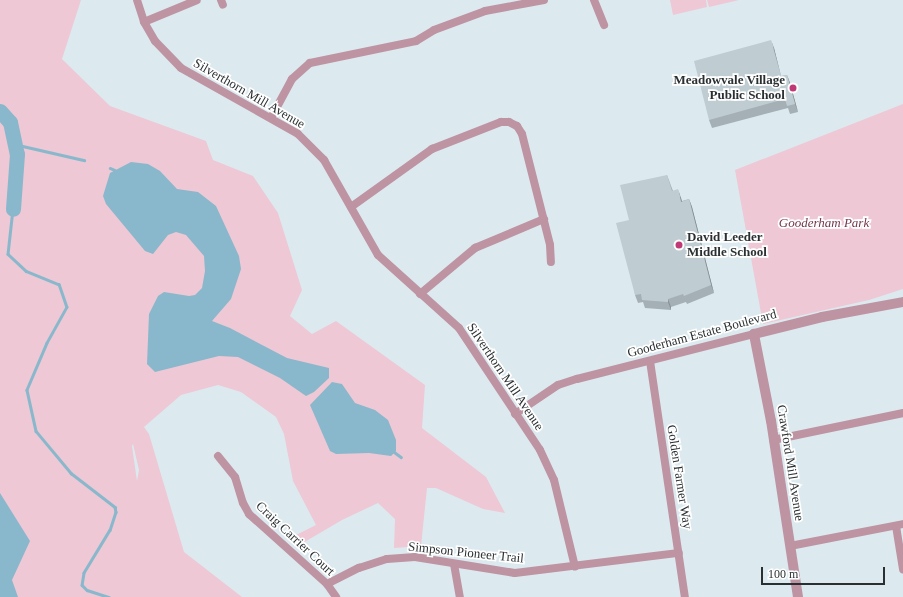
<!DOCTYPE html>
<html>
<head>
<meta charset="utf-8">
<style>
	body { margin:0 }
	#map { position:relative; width:903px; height:597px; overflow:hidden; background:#dceaf0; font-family:"Times New Roman",serif }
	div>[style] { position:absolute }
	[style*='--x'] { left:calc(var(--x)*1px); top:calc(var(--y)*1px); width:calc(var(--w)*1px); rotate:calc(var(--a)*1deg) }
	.green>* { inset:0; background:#eec8d4 }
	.water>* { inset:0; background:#89b8cc }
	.stream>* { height:2.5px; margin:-1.25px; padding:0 1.25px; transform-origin:1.25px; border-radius:1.25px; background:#89b8cc }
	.river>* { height:15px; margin:-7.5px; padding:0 7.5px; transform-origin:7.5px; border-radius:7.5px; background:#89b8cc }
	.minor>* { height:8px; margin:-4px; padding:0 4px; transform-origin:4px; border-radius:4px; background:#be94a2 }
	.tertiary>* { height:10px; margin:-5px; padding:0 5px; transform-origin:5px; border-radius:5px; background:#be94a2 }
	.wall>* { inset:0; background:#a4b0b5 }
	.shaded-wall>* { inset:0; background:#869094 }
	.building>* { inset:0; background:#bfcdd3 }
	.dots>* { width:11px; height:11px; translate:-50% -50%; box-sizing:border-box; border:2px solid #fff; border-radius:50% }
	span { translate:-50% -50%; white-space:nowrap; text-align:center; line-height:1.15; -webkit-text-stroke:3.5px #fff; paint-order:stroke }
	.poi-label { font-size:13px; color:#2a3032; font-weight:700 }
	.right { translate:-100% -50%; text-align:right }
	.left { translate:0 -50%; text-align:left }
	.street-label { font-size:13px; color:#2a3032 }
	.park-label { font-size:13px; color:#72374d; font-style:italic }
	.scale { position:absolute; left:761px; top:567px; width:124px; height:18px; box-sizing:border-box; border:2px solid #2a3032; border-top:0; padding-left:5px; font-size:12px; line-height:14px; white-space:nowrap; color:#2a3032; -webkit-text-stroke:3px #fff; paint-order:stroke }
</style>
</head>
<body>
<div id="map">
	<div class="green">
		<div style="clip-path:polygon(evenodd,0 0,81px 0,62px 59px,110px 106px,206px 141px,213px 160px,253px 176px,278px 213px,302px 290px,290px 316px,312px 334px,336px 321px,425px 385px,422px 428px,486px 477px,505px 513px,483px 509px,436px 488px,427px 488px,421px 546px,394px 548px,395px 519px,378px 503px,342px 520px,296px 547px,288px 539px,316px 525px,293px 481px,284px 434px,276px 417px,241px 392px,218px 385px,181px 395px,144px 427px,149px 434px,184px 552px,242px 597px,0 597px,0 0,133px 444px,139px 470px,137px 481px,132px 446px,133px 444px)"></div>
		<div style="clip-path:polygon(670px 0,706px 0,707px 7px,673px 15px)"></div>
		<div style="clip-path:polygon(707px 0,739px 0,709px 7px)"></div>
		<div style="clip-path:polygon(903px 104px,903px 289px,869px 300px,763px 324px,735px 170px)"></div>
	</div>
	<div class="water">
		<div style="clip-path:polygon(131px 162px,148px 164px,160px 171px,177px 189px,198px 192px,216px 206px,239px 256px,241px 269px,231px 299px,212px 321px,230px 328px,287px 358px,329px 368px,329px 378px,314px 392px,306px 396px,280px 378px,238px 357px,219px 356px,155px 372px,147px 364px,149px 314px,158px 296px,164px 292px,189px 296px,195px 295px,202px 288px,205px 271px,204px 256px,186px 235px,176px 232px,168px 235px,153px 254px,145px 251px,106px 204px,103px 196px,110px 173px)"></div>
		<div style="clip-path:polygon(332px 382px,342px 384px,355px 403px,375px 410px,388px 420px,396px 440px,396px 451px,391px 456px,369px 453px,336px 454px,330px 451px,310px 405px)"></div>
		<div style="clip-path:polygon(0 493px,30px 541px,12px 580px,18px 597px,0 597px)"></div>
	</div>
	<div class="stream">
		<div style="--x:14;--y:144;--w:72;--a:12.9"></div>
		<div style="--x:110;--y:168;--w:5;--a:22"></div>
		<div style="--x:13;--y:209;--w:45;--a:96.3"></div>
		<div style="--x:8;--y:254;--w:25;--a:43"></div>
		<div style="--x:26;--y:271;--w:35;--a:22"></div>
		<div style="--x:59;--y:284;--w:24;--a:71"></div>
		<div style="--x:67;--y:307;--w:41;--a:119.1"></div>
		<div style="--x:47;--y:343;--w:51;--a:113.1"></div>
		<div style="--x:27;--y:390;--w:42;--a:77.6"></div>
		<div style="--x:36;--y:431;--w:55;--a:50.2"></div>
		<div style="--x:71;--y:473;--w:56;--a:37.7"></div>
		<div style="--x:115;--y:507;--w:5;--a:79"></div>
		<div style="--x:116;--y:512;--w:19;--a:108"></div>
		<div style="--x:110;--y:530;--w:50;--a:121.2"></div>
		<div style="--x:84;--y:573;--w:12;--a:99"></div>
		<div style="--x:82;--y:585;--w:7;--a:45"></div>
		<div style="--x:87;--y:590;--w:23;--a:18"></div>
		<div style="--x:393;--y:451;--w:10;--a:37"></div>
	</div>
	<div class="river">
		<div style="--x:0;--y:111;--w:15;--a:48"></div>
		<div style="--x:10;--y:122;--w:33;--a:78"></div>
		<div style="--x:17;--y:154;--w:55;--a:94.2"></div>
	</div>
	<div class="minor">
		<div style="--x:137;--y:0;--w:23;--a:72"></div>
		<div style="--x:144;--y:22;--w:22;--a:60"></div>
		<div style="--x:155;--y:41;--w:37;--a:46"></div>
		<div style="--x:181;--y:68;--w:134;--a:29.4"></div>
		<div style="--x:298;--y:134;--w:37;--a:45"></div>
		<div style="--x:324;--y:160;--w:109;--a:60.4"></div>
		<div style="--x:378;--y:255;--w:109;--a:42"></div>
		<div style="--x:459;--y:328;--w:146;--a:56.4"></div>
		<div style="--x:540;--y:450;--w:33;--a:65"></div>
		<div style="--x:554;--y:480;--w:89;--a:76.4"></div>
		<div style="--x:221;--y:0;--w:5;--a:68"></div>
		<div style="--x:594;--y:0;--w:27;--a:68"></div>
		<div style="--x:144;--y:22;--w:57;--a:-22.5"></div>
		<div style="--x:271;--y:118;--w:44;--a:-61.7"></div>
		<div style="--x:292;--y:79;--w:24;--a:-42"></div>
		<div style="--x:310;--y:63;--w:108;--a:-11.7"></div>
		<div style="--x:416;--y:41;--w:21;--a:-31"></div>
		<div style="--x:434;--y:30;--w:54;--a:-20.4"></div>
		<div style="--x:485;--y:11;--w:60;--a:-10.6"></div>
		<div style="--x:351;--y:207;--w:100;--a:-35.6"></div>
		<div style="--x:432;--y:149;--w:74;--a:-21.4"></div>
		<div style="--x:501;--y:122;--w:8;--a:0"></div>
		<div style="--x:509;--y:122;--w:9;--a:27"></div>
		<div style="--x:517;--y:126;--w:9;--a:58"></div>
		<div style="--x:522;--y:134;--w:114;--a:75.8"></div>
		<div style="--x:550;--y:245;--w:17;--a:87"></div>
		<div style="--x:420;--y:294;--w:72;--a:-39.9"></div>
		<div style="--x:475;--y:248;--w:75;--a:-22.8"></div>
		<div style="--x:650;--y:361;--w:239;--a:81.6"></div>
		<div style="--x:515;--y:414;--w:52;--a:-34"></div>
		<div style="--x:558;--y:385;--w:20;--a:-18"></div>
		<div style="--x:577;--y:379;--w:183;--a:-14.3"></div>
		<div style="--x:773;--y:440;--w:133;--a:-11.7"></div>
		<div style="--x:218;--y:456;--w:27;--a:51"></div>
		<div style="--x:235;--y:477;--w:27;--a:73"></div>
		<div style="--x:243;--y:503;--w:13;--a:61"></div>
		<div style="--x:249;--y:514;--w:105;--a:41.9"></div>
		<div style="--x:327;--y:584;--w:16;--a:55"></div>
		<div style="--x:896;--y:526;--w:44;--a:80.8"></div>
		<div style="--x:790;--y:546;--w:115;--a:-11"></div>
		<div style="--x:454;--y:564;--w:34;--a:80"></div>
		<div style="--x:327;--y:584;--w:36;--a:-27"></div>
		<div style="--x:359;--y:568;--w:29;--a:-18"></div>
		<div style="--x:387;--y:559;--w:28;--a:-4"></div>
		<div style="--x:415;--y:557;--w:101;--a:9.1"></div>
		<div style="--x:515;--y:573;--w:165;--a:-7"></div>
	</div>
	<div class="tertiary">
		<div style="--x:798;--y:597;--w:178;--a:-98.7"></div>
		<div style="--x:771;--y:421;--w:89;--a:-101.1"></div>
		<div style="--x:754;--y:334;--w:70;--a:-14"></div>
		<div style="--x:822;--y:317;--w:82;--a:-10.5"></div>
	</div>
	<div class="wall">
		<div style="clip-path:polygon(774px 48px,781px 76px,787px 75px,790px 83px,798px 112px,790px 114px,788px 108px,712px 128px,709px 120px)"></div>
		<div style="clip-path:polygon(667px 175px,673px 191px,681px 198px,682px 201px,689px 199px,692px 207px,714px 293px,687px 304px,686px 302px,671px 307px,671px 310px,645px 308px,643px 302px,638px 303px,635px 295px,629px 220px)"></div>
	</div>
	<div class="shaded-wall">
		<div style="clip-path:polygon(771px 40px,774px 48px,783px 84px,781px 76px)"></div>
		<div style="clip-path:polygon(787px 75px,790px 83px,798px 112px,795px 104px)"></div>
		<div style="clip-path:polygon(678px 189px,681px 198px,684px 210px,681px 202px)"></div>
		<div style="clip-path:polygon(689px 199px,692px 207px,714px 293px,711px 285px)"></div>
		<div style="clip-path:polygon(668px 299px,671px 307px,671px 310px,668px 302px)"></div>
	</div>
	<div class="building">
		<div style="clip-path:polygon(771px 40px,781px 76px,787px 75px,795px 104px,787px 106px,785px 99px,709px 120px,694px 61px)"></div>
		<div style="clip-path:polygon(667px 175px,672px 191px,678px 189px,681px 202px,689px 199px,711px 285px,684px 296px,683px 294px,668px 299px,668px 302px,642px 300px,641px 294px,635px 295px,616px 223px,629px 220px,620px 185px)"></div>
	</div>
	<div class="dots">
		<div style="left:793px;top:88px;background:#c03875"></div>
		<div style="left:679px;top:245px;background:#c03875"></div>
	</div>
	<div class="poi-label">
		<span class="right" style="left:785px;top:88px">Meadowvale Village<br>Public School</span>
		<span class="left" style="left:687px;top:245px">David Leeder<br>Middle School</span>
	</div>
	<div class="street-label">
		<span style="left:249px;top:94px;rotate:30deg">Silverthorn Mill Avenue</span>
		<span style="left:702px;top:334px;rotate:-15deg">Gooderham Estate Boulevard</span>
		<span style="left:505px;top:377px;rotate:56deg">Silverthorn Mill Avenue</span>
		<span style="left:790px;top:463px;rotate:81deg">Crawford Mill Avenue</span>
		<span style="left:679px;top:477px;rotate:81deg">Golden Farmer Way</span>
		<span style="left:295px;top:539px;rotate:43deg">Craig Carrier Court</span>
		<span style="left:466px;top:553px;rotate:6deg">Simpson Pioneer Trail</span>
	</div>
	<div class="park-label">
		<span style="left:824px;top:223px">Gooderham Park</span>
	</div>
	<div class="scale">100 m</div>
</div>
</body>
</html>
